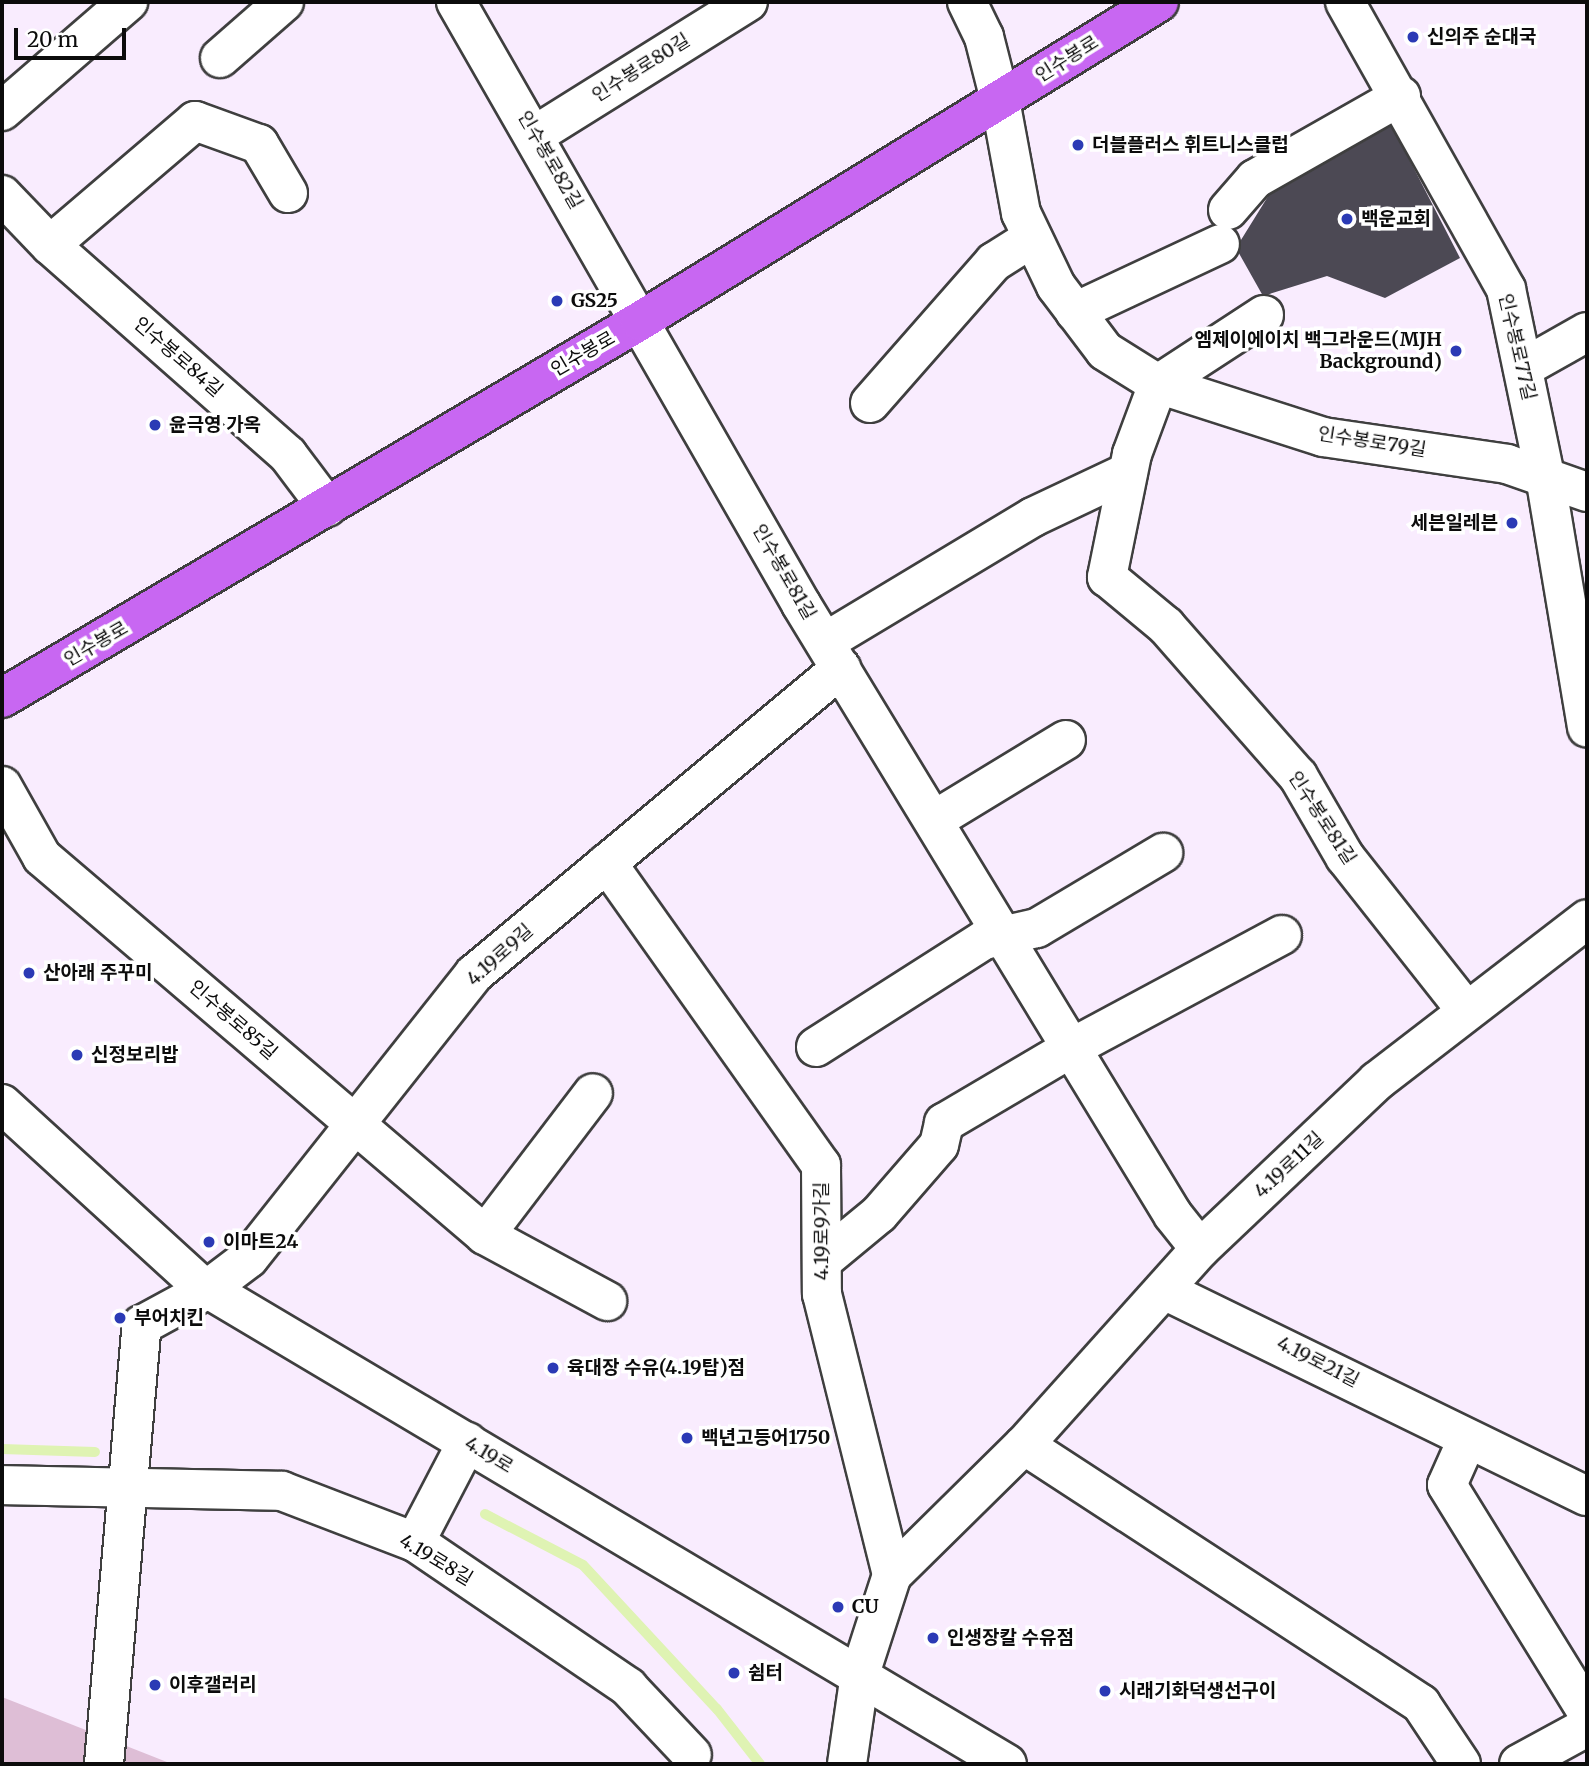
<!DOCTYPE html>
<html>
<head>
<meta charset="utf-8">
<style>
	body { margin:0 }
	#map { position:relative; width:1589px; height:1766px; overflow:hidden; background:#f9ecfe; font-family:Merriweather,"Noto Sans KR",serif }
	div>[style] { position:absolute }
	[style*='--x'] { left:calc(var(--x)*1px); top:calc(var(--y)*1px); width:calc(var(--w)*1px); rotate:calc(var(--a)*1deg) }
	.cemetery>* { inset:0; background:#debed6 }
	.stream>* { height:10px; margin:-5px; padding:0 5px; transform-origin:5px; border-radius:5px; background:#dff3b3 }
	.building>* { inset:0; background:#4c4954 }
	.roads { filter:drop-shadow(2px 0 #3f3f3f) drop-shadow(-2px 0 #3f3f3f) drop-shadow(0 2px #3f3f3f) drop-shadow(0 -2px #3f3f3f) }
	.minor>* { height:38px; margin:-19px; padding:0 19px; transform-origin:19px; border-radius:19px; background:#fff }
	.major>* { height:38px; margin:-19px; padding:0 19px; transform-origin:19px; border-radius:19px; background:#c867f2 }
	.dots>* { width:19px; height:19px; translate:-50% -50%; box-sizing:border-box; border:4px solid #fff; border-radius:50% }
	span { translate:-50% -50%; white-space:nowrap; text-align:center; line-height:1.15; -webkit-text-stroke:7px #fff; paint-order:stroke }
	.poi-label { font-size:19px; color:#0c0c0c; font-weight:700 }
	.left { translate:0 -50%; text-align:left }
	.right { translate:-100% -50%; text-align:right }
	.street-label { font-size:19px; color:#0c0c0c }
	.frame { position:absolute; inset:0; border:4px solid #0c0c0c; pointer-events:none }
	.scale { position:absolute; left:14px; top:28px; width:112px; height:32px; box-sizing:border-box; border:4px solid #0c0c0c; border-top:0; padding-left:9px; font-size:21px; line-height:24px; white-space:nowrap; color:#0c0c0c; -webkit-text-stroke:5px #fff; paint-order:stroke }
</style>
</head>
<body>
<div id="map">
	<div class="cemetery">
		<div style="clip-path:polygon(2px 1697px,172px 1764px,2px 1764px)"></div>
	</div>
	<div class="stream">
		<div style="--x:2;--y:1449;--w:93;--a:1.8"></div>
		<div style="--x:485;--y:1514;--w:110;--a:27.5"></div>
		<div style="--x:583;--y:1565;--w:197;--a:47.1"></div>
		<div style="--x:717;--y:1709;--w:70;--a:52"></div>
	</div>
	<div class="building">
		<div style="clip-path:polygon(1390px 122px,1460px 258px,1385px 298px,1327px 276px,1263px 296px,1236px 248px,1272px 190px)"></div>
	</div>
	<div class="roads">
		<div class="minor">
			<div style="--x:456;--y:2;--w:694;--a:60.18"></div>
			<div style="--x:801;--y:604;--w:715;--a:58.67"></div>
			<div style="--x:1173;--y:1215;--w:43;--a:51.5"></div>
			<div style="--x:967;--y:2;--w:39;--a:64"></div>
			<div style="--x:984;--y:37;--w:65;--a:75.7"></div>
			<div style="--x:1000;--y:100;--w:115;--a:79.5"></div>
			<div style="--x:1021;--y:213;--w:81;--a:64.4"></div>
			<div style="--x:1056;--y:286;--w:81;--a:53"></div>
			<div style="--x:1105;--y:351;--w:62;--a:31.9"></div>
			<div style="--x:1158;--y:384;--w:173;--a:17.8"></div>
			<div style="--x:1323;--y:437;--w:186;--a:8.3"></div>
			<div style="--x:1507;--y:464;--w:85;--a:19.3"></div>
			<div style="--x:1345;--y:2;--w:329;--a:60.7"></div>
			<div style="--x:1506;--y:289;--w:191;--a:78.2"></div>
			<div style="--x:1545;--y:476;--w:255;--a:80.5"></div>
			<div style="--x:220;--y:58;--w:85;--a:-41.2"></div>
			<div style="--x:2;--y:111;--w:167;--a:-40.9"></div>
			<div style="--x:535;--y:135;--w:251;--a:-32"></div>
			<div style="--x:2;--y:195;--w:69;--a:46.2"></div>
			<div style="--x:50;--y:245;--w:317;--a:41.4"></div>
			<div style="--x:288;--y:455;--w:65;--a:53.1"></div>
			<div style="--x:1228;--y:210;--w:41;--a:-48.9"></div>
			<div style="--x:1255;--y:179;--w:168;--a:-29.6"></div>
			<div style="--x:50;--y:245;--w:191;--a:-40.5"></div>
			<div style="--x:195;--y:121;--w:68;--a:19.8"></div>
			<div style="--x:259;--y:144;--w:57;--a:59.4"></div>
			<div style="--x:1075;--y:312;--w:160;--a:-25.1"></div>
			<div style="--x:1264;--y:315;--w:126;--a:146.9"></div>
			<div style="--x:1158;--y:384;--w:75;--a:110.4"></div>
			<div style="--x:1132;--y:454;--w:126;--a:101.5"></div>
			<div style="--x:1107;--y:577;--w:77;--a:39.7"></div>
			<div style="--x:1166;--y:626;--w:200;--a:48.7"></div>
			<div style="--x:1298;--y:776;--w:94;--a:59.9"></div>
			<div style="--x:1345;--y:857;--w:195;--a:51.7"></div>
			<div style="--x:1523;--y:368;--w:73;--a:-29.4"></div>
			<div style="--x:870;--y:403;--w:188;--a:-48.7"></div>
			<div style="--x:994;--y:262;--w:45;--a:-32.3"></div>
			<div style="--x:825;--y:642;--w:243;--a:-31"></div>
			<div style="--x:1033;--y:517;--w:105;--a:-25.3"></div>
			<div style="--x:2;--y:786;--w:81;--a:60.6"></div>
			<div style="--x:42;--y:857;--w:582;--a:40.47"></div>
			<div style="--x:485;--y:1235;--w:139;--a:28.4"></div>
			<div style="--x:936;--y:819;--w:152;--a:-31.3"></div>
			<div style="--x:607;--y:863;--w:370;--a:54.7"></div>
			<div style="--x:821;--y:1165;--w:129;--a:89.6"></div>
			<div style="--x:822;--y:1294;--w:290;--a:76"></div>
			<div style="--x:816;--y:1047;--w:199;--a:-32.5"></div>
			<div style="--x:984;--y:940;--w:54;--a:-12.8"></div>
			<div style="--x:1037;--y:928;--w:147;--a:-30.8"></div>
			<div style="--x:2;--y:1104;--w:265;--a:42.4"></div>
			<div style="--x:198;--y:1283;--w:941;--a:30.73"></div>
			<div style="--x:485;--y:1235;--w:178;--a:-52.7"></div>
			<div style="--x:822;--y:1261;--w:74;--a:-39.5"></div>
			<div style="--x:879;--y:1214;--w:91;--a:-49"></div>
			<div style="--x:939;--y:1145;--w:23;--a:-77"></div>
			<div style="--x:944;--y:1123;--w:150;--a:-30.5"></div>
			<div style="--x:1073;--y:1047;--w:237;--a:-28.2"></div>
			<div style="--x:1166;--y:1291;--w:468;--a:26"></div>
			<div style="--x:1467;--y:1440;--w:49;--a:114"></div>
			<div style="--x:1447;--y:1485;--w:267;--a:58.3"></div>
			<div style="--x:1024;--y:1445;--w:474;--a:33.1"></div>
			<div style="--x:1421;--y:1704;--w:72;--a:56.3"></div>
			<div style="--x:2;--y:1485;--w:280;--a:1.2"></div>
			<div style="--x:282;--y:1491;--w:142;--a:21"></div>
			<div style="--x:415;--y:1542;--w:258;--a:34.2"></div>
			<div style="--x:628;--y:1687;--w:93;--a:46.7"></div>
			<div style="--x:415;--y:1542;--w:113;--a:-62.5"></div>
			<div style="--x:104;--y:1764;--w:441;--a:-85.1"></div>
			<div style="--x:142;--y:1325;--w:75;--a:-28.6"></div>
			<div style="--x:208;--y:1289;--w:51;--a:-37.1"></div>
			<div style="--x:249;--y:1258;--w:362;--a:-51.6"></div>
			<div style="--x:474;--y:974;--w:478;--a:-39.8"></div>
			<div style="--x:847;--y:1764;--w:91;--a:-81.8"></div>
			<div style="--x:860;--y:1674;--w:104;--a:-72.1"></div>
			<div style="--x:892;--y:1575;--w:185;--a:-44.6"></div>
			<div style="--x:1024;--y:1445;--w:263;--a:-48.1"></div>
			<div style="--x:1200;--y:1249;--w:244;--a:-43.5"></div>
			<div style="--x:1377;--y:1081;--w:265;--a:-37.6"></div>
			<div style="--x:1519;--y:1764;--w:77;--a:-28.6"></div>
		</div>
		<div class="major">
			<div style="--x:2;--y:698;--w:741;--a:-30.58"></div>
			<div style="--x:640;--y:321;--w:609;--a:-31.58"></div>
		</div>
	</div>
	<div class="dots">
		<div style="left:1413px;top:37px;background:#2b3ab5"></div>
		<div style="left:1078px;top:145px;background:#2b3ab5"></div>
		<div style="left:1347px;top:219px;background:#2b3ab5"></div>
		<div style="left:557px;top:301px;background:#2b3ab5"></div>
		<div style="left:1456px;top:351px;background:#2b3ab5"></div>
		<div style="left:155px;top:425px;background:#2b3ab5"></div>
		<div style="left:1512px;top:523px;background:#2b3ab5"></div>
		<div style="left:29px;top:973px;background:#2b3ab5"></div>
		<div style="left:77px;top:1055px;background:#2b3ab5"></div>
		<div style="left:209px;top:1242px;background:#2b3ab5"></div>
		<div style="left:120px;top:1318px;background:#2b3ab5"></div>
		<div style="left:553px;top:1368px;background:#2b3ab5"></div>
		<div style="left:687px;top:1438px;background:#2b3ab5"></div>
		<div style="left:838px;top:1607px;background:#2b3ab5"></div>
		<div style="left:933px;top:1638px;background:#2b3ab5"></div>
		<div style="left:734px;top:1673px;background:#2b3ab5"></div>
		<div style="left:155px;top:1685px;background:#2b3ab5"></div>
		<div style="left:1105px;top:1691px;background:#2b3ab5"></div>
	</div>
	<div class="poi-label">
		<span class="left" style="left:1427px;top:37px">신의주 순대국</span>
		<span class="left" style="left:1092px;top:145px">더블플러스 휘트니스클럽</span>
		<span class="left" style="left:1361px;top:219px">백운교회</span>
		<span class="left" style="left:571px;top:301px">GS25</span>
		<span class="right" style="left:1442px;top:351px">엠제이에이치 백그라운드(MJH<br>Background)</span>
		<span class="left" style="left:169px;top:425px">윤극영 가옥</span>
		<span class="right" style="left:1498px;top:523px">세븐일레븐</span>
		<span class="left" style="left:43px;top:973px">산아래 주꾸미</span>
		<span class="left" style="left:91px;top:1055px">신정보리밥</span>
		<span class="left" style="left:223px;top:1242px">이마트24</span>
		<span class="left" style="left:134px;top:1318px">부어치킨</span>
		<span class="left" style="left:567px;top:1368px">육대장 수유(4.19탑)점</span>
		<span class="left" style="left:701px;top:1438px">백년고등어1750</span>
		<span class="left" style="left:852px;top:1607px">CU</span>
		<span class="left" style="left:947px;top:1638px">인생장칼 수유점</span>
		<span class="left" style="left:748px;top:1673px">쉼터</span>
		<span class="left" style="left:169px;top:1685px">이후갤러리</span>
		<span class="left" style="left:1119px;top:1691px">시래기화덕생선구이</span>
	</div>
	<div class="street-label">
		<span style="left:1067px;top:59px;rotate:-32deg">인수봉로</span>
		<span style="left:641px;top:68px;rotate:-32deg">인수봉로80길</span>
		<span style="left:550px;top:160px;rotate:60deg">인수봉로82길</span>
		<span style="left:1517px;top:347px;rotate:77deg">인수봉로77길</span>
		<span style="left:583px;top:354px;rotate:-30deg">인수봉로</span>
		<span style="left:178px;top:357px;rotate:41deg">인수봉로84길</span>
		<span style="left:1372px;top:442px;rotate:9deg">인수봉로79길</span>
		<span style="left:784px;top:572px;rotate:60deg">인수봉로81길</span>
		<span style="left:96px;top:644px;rotate:-30deg">인수봉로</span>
		<span style="left:1322px;top:818px;rotate:57deg">인수봉로81길</span>
		<span style="left:500px;top:955px;rotate:-42deg">4.19로9길</span>
		<span style="left:233px;top:1020px;rotate:41deg">인수봉로85길</span>
		<span style="left:1289px;top:1165px;rotate:-43deg">4.19로11길</span>
		<span style="left:822px;top:1231px;rotate:-90deg">4.19로9가길</span>
		<span style="left:1318px;top:1362px;rotate:27deg">4.19로21길</span>
		<span style="left:489px;top:1455px;rotate:31deg">4.19로</span>
		<span style="left:436px;top:1560px;rotate:31deg">4.19로8길</span>
	</div>
	<div class="frame"></div>
	<div class="scale">20 m</div>
</div>
</body>
</html>
